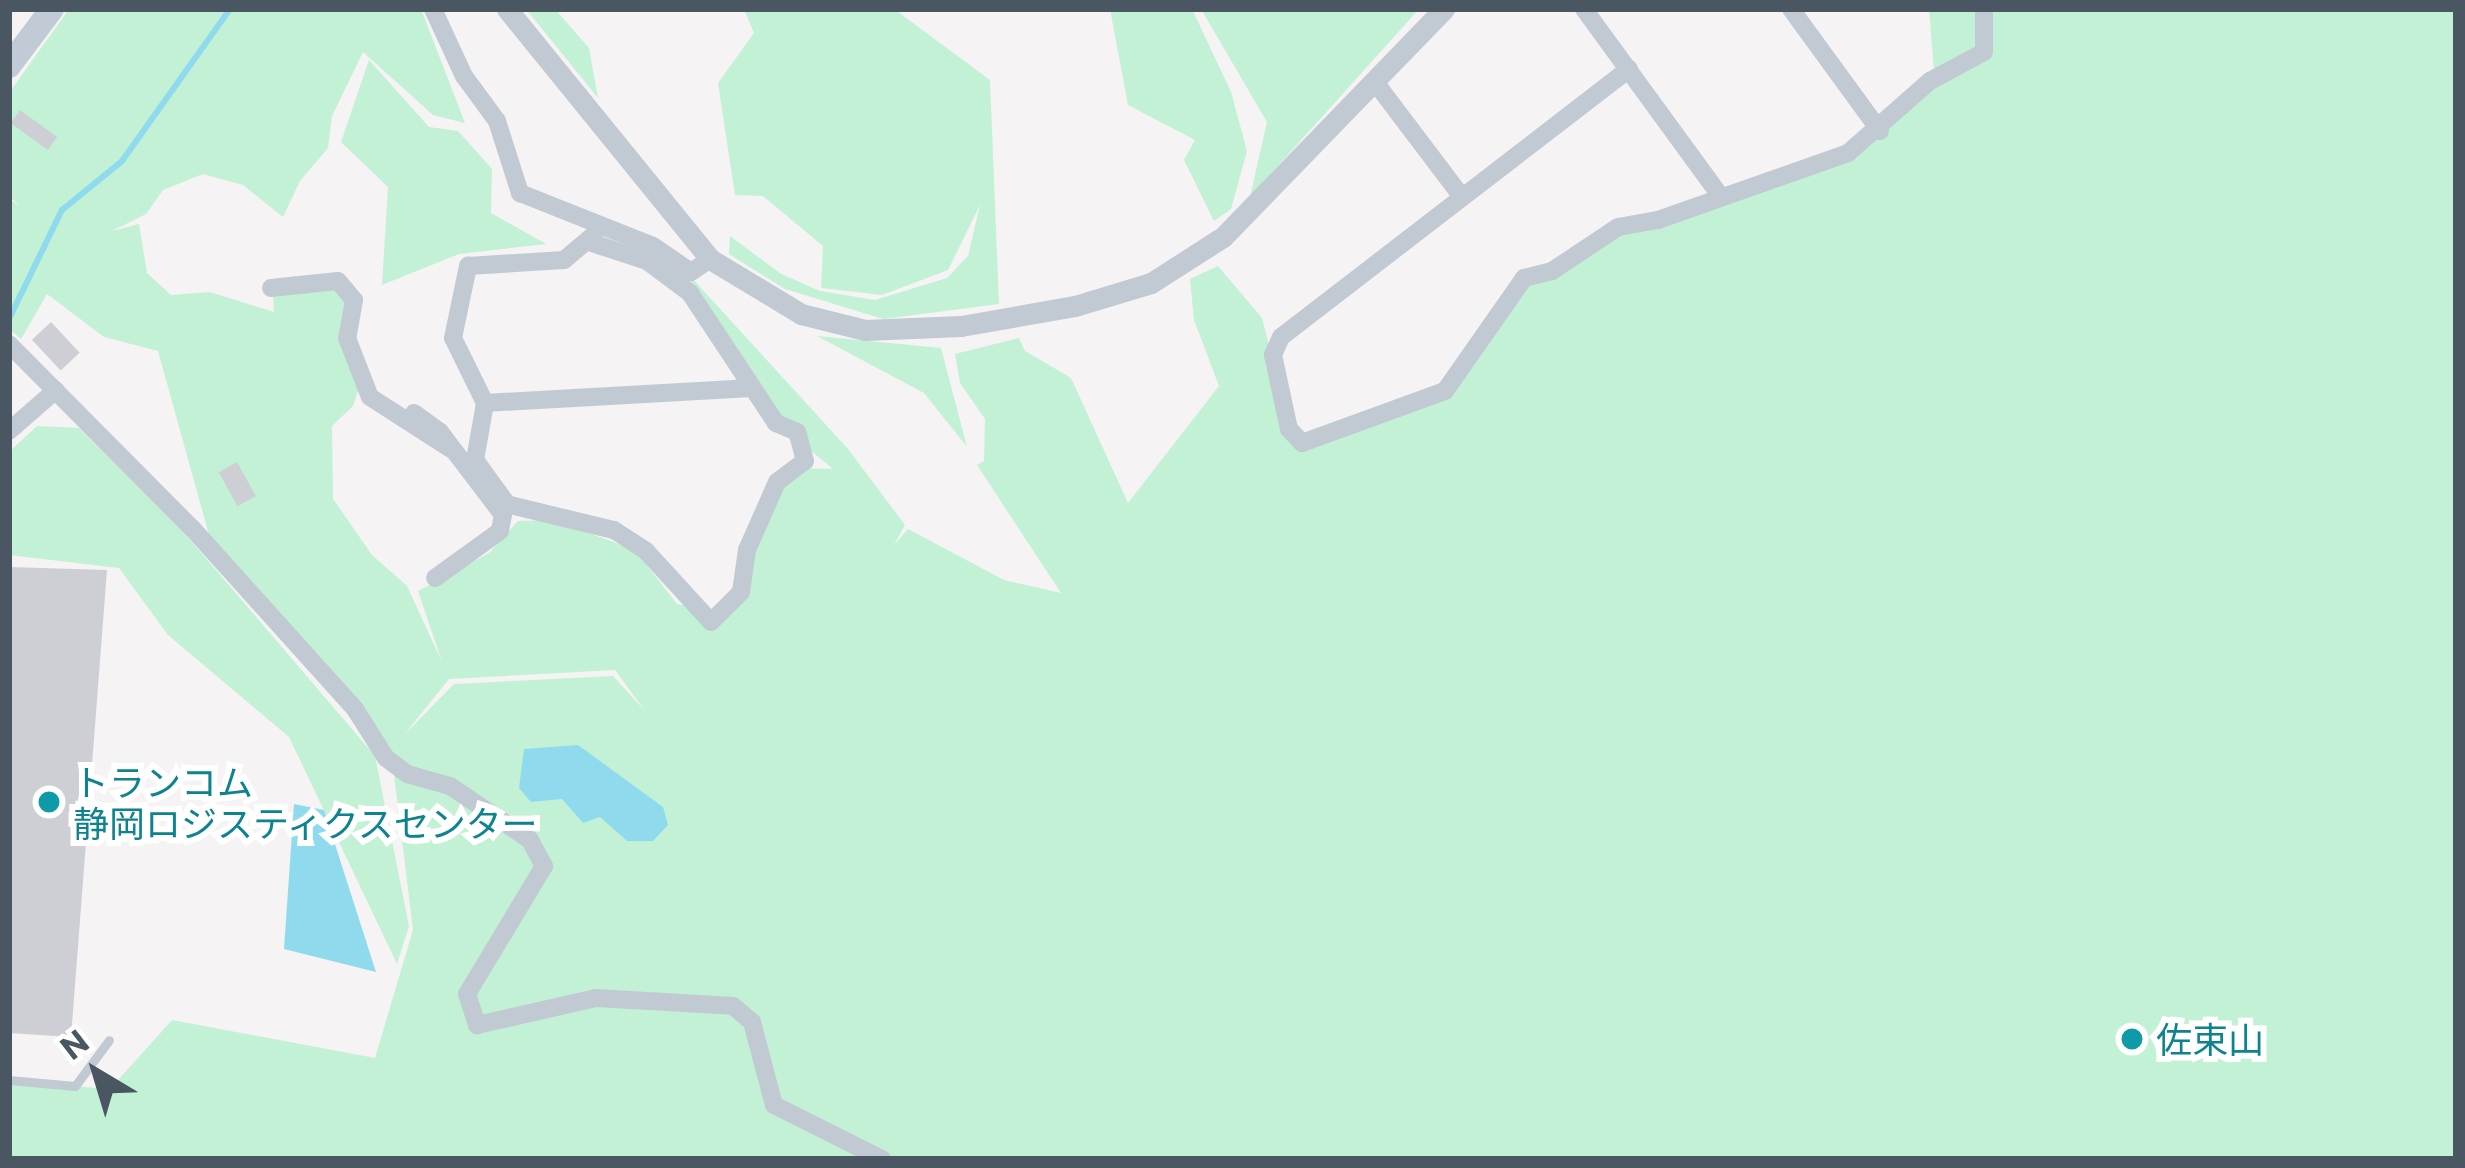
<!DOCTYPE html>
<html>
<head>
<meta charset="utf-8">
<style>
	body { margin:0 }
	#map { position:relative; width:2465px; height:1168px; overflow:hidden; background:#f5f3f3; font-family:Commissioner,"Noto Sans JP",sans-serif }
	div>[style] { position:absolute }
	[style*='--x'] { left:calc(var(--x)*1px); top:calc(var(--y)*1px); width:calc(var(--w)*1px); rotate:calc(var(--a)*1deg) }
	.green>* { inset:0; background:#c3f1d5 }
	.water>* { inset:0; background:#90daee }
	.stream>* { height:6px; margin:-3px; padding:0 3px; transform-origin:3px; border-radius:3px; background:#90daee }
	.building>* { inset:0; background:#cdcfd5; transform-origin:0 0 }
	.service>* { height:9px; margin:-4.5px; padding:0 4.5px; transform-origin:4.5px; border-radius:4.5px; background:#c1cad2 }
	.minor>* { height:18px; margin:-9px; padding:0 9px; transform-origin:9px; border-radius:9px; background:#c1cad2 }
	.tertiary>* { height:21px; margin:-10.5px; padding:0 10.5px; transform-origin:10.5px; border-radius:10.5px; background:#c1cad2 }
	.secondary>* { height:24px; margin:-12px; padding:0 12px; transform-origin:12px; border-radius:12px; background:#c1cbd6 }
	.dots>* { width:33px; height:33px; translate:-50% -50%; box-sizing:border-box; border:6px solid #fff; border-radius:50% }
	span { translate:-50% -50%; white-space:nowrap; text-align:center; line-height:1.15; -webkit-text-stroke:12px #fff; paint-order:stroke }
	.culture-label { font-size:36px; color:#0d838f }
	.left { translate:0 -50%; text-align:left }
	.frame { position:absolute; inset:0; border:12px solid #4a5661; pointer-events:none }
	.north { position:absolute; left:36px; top:1012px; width:120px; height:120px; -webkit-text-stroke:9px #fff; paint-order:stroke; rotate:322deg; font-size:33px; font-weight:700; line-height:48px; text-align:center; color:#4a5661 }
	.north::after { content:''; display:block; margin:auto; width:42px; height:54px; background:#4a5661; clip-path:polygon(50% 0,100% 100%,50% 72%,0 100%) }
</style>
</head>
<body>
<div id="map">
	<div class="green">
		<div style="clip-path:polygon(evenodd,69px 9px,421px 9px,465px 123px,433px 115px,363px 52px,332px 116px,328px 148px,300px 181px,283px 217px,243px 185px,203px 174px,163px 190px,146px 214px,112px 231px,139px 224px,147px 273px,171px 295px,210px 292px,274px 312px,273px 295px,315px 278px,352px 297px,350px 345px,361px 382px,353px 406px,332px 426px,333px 499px,372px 555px,407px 586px,442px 662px,418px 591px,489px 553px,518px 521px,553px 520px,635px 550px,677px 604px,728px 613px,790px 468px,833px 469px,774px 420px,690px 293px,600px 245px,603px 227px,679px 264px,848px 449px,905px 525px,894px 545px,908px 529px,1004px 580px,1061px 593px,977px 465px,984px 461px,985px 419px,960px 383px,955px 354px,1019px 338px,1025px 351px,1071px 378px,1128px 503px,1219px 386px,1194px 320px,1190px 279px,1218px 266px,1262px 318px,1295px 445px,1445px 391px,1525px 284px,1619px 232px,1855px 156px,1935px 84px,1929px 9px,2456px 9px,2456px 1159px,9px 1159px,9px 1081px,110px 1089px,172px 1020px,375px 1058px,413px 930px,391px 750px,214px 553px,158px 351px,104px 337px,47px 294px,21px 339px,9px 329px,9px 199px,20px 206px,9px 196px,9px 93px,69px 9px,615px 670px,645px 711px,613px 676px,454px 684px,404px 735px,449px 679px,615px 670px)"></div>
		<div style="clip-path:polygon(526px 9px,555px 9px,589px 48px,598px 98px)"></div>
		<div style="clip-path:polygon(744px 9px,894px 9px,990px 80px,999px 304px,883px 319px,785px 289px,729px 254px,730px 236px,781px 274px,820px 291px,875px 300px,947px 278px,968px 256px,980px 205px,948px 270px,882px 295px,821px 288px,823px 246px,763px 196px,735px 195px,718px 83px,754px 33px)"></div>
		<div style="clip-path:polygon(1110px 9px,1192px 9px,1231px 92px,1247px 151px,1231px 209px,1214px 221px,1184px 160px,1195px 140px,1128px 105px)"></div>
		<div style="clip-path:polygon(1201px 9px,1419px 9px,1250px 197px,1267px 122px)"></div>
		<div style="clip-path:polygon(369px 60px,429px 127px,458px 131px,492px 169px,491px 213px,546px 244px,459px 254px,382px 285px,388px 187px,341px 142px)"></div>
		<div style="clip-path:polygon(817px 336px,941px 348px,967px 447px,924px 393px)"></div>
		<div style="clip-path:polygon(37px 426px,79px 428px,174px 521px,375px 756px,409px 926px,397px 964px,289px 737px,168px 635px,119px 568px,9px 555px,9px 452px)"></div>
	</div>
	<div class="water">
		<div style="clip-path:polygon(578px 745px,663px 807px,668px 825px,653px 841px,627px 841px,600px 817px,583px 823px,562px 799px,531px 802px,519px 788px,524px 749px)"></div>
		<div style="clip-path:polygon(294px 804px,324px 810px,376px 972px,284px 949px)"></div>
	</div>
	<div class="stream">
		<div style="--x:9;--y:319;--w:121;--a:-64.1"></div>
		<div style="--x:62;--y:210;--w:77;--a:-39.2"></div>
		<div style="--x:122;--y:161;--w:186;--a:-54.6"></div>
	</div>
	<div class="building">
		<div style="left:20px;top:110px;width:46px;height:16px;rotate:36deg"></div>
		<div style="left:51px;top:322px;width:42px;height:26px;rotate:47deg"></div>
		<div style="left:237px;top:462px;width:39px;height:21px;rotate:61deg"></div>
		<div style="clip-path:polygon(9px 567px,107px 570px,71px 1037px,9px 1033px)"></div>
	</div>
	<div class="service">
		<div style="--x:9;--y:1080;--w:66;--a:5.2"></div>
		<div style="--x:75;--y:1086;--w:57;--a:-53.5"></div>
	</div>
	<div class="minor">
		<div style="--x:433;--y:9;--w:74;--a:65.2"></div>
		<div style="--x:464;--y:76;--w:56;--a:53.7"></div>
		<div style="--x:497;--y:121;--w:76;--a:72.3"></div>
		<div style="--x:520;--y:193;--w:143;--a:21.7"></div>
		<div style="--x:653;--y:246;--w:46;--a:34.4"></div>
		<div style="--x:691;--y:272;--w:23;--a:-34"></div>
		<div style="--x:1584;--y:9;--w:233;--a:53.9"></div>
		<div style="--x:1791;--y:9;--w:151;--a:53.9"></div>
		<div style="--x:1629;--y:69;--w:439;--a:142.4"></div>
		<div style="--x:1281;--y:337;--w:20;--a:114"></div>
		<div style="--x:1273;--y:355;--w:76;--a:77.8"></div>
		<div style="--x:1289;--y:429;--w:19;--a:47"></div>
		<div style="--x:1302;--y:443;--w:152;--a:-20"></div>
		<div style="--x:1445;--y:391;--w:138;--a:-55"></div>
		<div style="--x:1524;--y:278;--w:29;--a:-14"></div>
		<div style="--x:1552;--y:271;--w:79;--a:-33.7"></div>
		<div style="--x:1618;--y:227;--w:41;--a:-9.9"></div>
		<div style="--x:1658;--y:220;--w:201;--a:-19.4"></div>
		<div style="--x:1848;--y:153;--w:109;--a:-41.3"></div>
		<div style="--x:1930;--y:81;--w:61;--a:-28.2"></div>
		<div style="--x:1984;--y:52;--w:43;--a:-90"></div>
		<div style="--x:1375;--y:82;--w:139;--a:52.9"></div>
		<div style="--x:271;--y:288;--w:67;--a:-6"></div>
		<div style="--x:338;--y:281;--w:25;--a:50"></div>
		<div style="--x:354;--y:300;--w:39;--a:100"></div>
		<div style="--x:347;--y:338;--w:63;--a:68.7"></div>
		<div style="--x:370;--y:397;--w:96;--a:32.7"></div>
		<div style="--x:9;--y:344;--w:260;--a:45.2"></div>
		<div style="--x:192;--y:528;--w:244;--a:48"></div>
		<div style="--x:355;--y:709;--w:58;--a:57.7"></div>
		<div style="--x:386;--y:758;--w:26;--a:37"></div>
		<div style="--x:407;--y:774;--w:45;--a:15.6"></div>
		<div style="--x:450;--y:786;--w:97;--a:34"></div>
		<div style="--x:530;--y:840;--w:30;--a:62"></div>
		<div style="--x:544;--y:866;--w:149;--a:121"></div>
		<div style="--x:467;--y:994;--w:33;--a:72"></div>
		<div style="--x:477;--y:1025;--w:122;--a:-12.8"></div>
		<div style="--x:596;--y:998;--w:137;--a:3.3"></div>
		<div style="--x:733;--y:1006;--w:25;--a:40"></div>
		<div style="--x:752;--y:1022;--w:86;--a:75.2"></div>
		<div style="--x:774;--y:1105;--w:121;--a:26.6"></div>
		<div style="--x:485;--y:403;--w:72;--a:-116.2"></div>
		<div style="--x:453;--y:338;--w:74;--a:-78.2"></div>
		<div style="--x:468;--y:266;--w:96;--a:-3.6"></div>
		<div style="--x:564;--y:260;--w:39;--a:-40"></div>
		<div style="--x:414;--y:413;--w:32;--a:36"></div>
		<div style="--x:440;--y:432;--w:104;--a:52.8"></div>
		<div style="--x:503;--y:515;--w:16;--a:101"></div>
		<div style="--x:500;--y:531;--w:80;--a:144.1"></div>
		<div style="--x:9;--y:431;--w:62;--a:-41.1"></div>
		<div style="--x:493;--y:501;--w:124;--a:13.5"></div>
		<div style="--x:614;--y:530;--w:38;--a:33"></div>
		<div style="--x:646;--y:551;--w:96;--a:47.5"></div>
		<div style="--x:711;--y:622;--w:42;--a:-45"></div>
		<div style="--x:741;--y:592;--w:42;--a:-81.9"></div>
		<div style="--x:747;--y:550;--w:74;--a:-66.2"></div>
		<div style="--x:777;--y:482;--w:35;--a:-37"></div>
		<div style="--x:805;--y:461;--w:30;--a:-105"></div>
		<div style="--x:797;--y:432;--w:23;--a:-157"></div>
		<div style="--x:776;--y:423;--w:156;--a:-123.5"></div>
		<div style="--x:690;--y:293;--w:54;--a:-143.3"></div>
		<div style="--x:647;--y:261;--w:58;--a:-161.9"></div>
		<div style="--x:507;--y:504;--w:54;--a:-126"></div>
		<div style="--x:475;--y:460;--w:58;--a:-80"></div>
		<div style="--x:485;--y:403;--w:267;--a:-3.2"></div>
	</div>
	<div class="tertiary">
		<div style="--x:507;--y:9;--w:322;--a:50.9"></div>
		<div style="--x:710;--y:259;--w:106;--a:31.1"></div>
		<div style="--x:801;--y:314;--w:66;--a:14"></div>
		<div style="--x:865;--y:330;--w:96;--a:-2.4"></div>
		<div style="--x:961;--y:326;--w:116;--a:-10"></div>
		<div style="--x:1075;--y:306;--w:79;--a:-16.8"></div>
		<div style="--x:1151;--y:283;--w:85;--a:-32.6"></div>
		<div style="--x:1223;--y:237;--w:318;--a:-45.9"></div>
	</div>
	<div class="secondary">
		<div style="--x:9;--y:66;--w:71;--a:-53"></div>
	</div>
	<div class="dots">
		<div style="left:49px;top:802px;background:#0f9aa8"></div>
		<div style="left:2132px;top:1039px;background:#0f9aa8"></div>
	</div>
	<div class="culture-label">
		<span class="left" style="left:73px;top:802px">トランコム<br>静岡ロジスティクスセンター</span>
		<span class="left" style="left:2156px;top:1039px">佐束山</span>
	</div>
	<div class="frame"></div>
	<div class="north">N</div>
</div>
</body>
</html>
